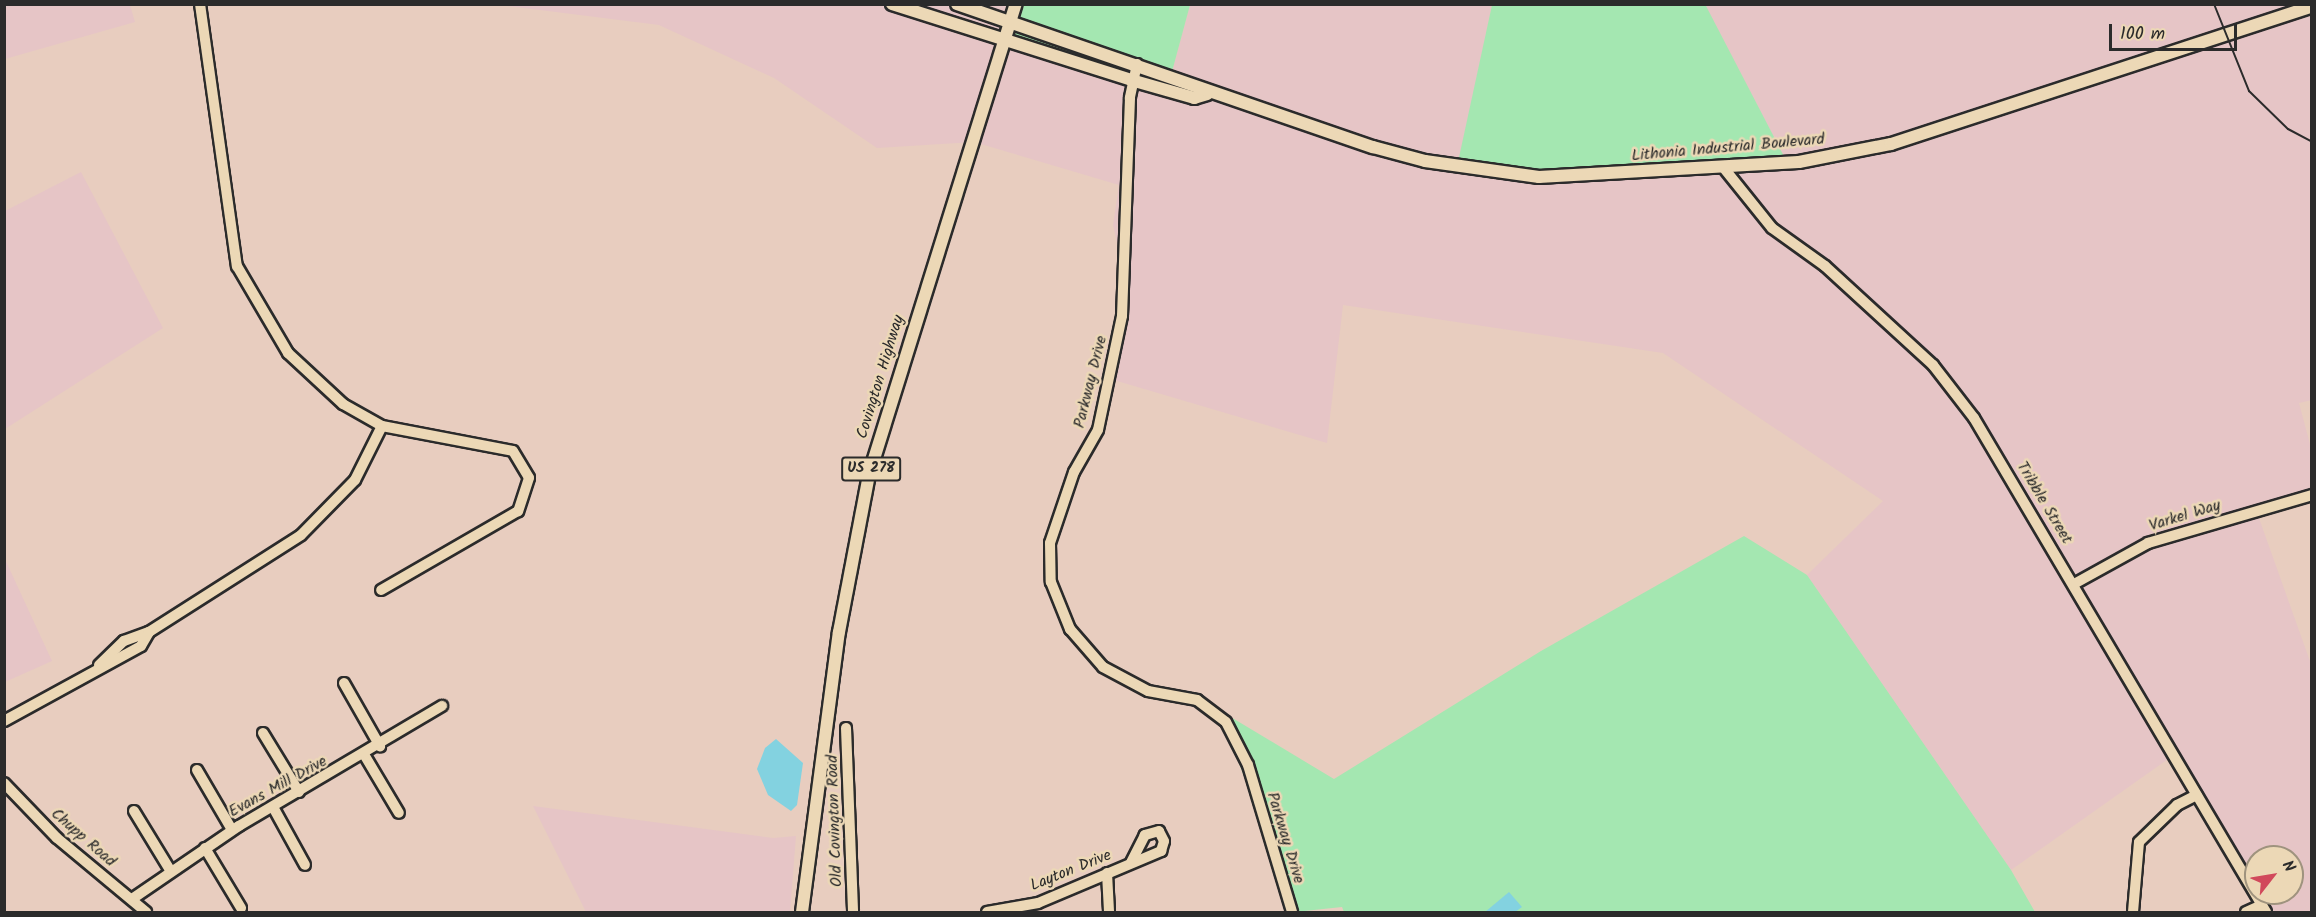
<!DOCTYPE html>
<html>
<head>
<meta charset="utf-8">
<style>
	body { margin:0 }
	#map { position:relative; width:2316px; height:917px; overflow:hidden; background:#e8cdbf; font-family:Kalam,sans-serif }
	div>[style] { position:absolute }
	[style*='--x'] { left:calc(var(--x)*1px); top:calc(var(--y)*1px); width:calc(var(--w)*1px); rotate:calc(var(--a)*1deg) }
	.built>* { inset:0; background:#e6c5c6 }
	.green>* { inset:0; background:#a4e7b1 }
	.water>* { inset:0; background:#83d2e0 }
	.roads { filter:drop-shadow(2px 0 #2b2b2b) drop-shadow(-2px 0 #2b2b2b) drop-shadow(0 2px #2b2b2b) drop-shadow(0 -2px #2b2b2b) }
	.minor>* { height:10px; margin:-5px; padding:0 5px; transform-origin:5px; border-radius:5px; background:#ecd8b6 }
	.major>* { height:12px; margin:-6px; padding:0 6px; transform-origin:6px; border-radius:6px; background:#ecd8b6 }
	.rail>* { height:2px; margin:-1px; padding:0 1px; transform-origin:1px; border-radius:1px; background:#2b2b2b }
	span { translate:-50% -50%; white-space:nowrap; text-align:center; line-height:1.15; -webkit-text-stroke:5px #ecd8b6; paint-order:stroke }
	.shield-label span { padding:2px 4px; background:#ecd8b6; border:2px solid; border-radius:4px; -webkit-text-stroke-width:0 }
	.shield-label { font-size:15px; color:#2b2b2b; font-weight:700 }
	.street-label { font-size:16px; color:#2b2b2b }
	.frame { position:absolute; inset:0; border:6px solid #2b2b2b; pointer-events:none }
	.north { position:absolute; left:2244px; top:845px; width:60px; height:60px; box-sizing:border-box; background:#ecd8b6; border:2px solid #9f937e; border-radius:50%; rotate:59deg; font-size:16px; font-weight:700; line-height:24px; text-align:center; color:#2b2b2b }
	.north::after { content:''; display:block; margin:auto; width:21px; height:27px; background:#d1495b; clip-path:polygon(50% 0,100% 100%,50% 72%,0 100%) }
	.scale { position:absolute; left:2109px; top:24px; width:128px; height:27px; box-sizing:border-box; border:3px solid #2b2b2b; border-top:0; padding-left:8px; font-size:18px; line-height:21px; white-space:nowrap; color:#2b2b2b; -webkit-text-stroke:4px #ecd8b6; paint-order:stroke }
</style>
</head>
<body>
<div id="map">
	<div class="built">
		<div style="clip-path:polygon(5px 4px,130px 5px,135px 22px,5px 59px)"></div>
		<div style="clip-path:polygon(evenodd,501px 5px,1011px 5px,1170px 79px,1190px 5px,1492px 5px,1459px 162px,1788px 164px,1705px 5px,2311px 5px,2312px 400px,2299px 403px,2311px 448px,2311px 492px,2255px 507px,2311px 664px,2311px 912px,2261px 912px,2171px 757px,2011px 870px,1807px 575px,1883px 501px,1663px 353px,1343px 305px,1327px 443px,1107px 378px,1126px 283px,1113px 225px,1119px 185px,974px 142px,877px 148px,774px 78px,659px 25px,501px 5px,2256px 857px,2292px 857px,2292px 893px,2256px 893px,2256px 857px)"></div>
		<div style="clip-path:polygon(81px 172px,163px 328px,5px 429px,5px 211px)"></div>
		<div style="clip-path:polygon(4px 557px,52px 661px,5px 682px,4px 682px)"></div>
		<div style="clip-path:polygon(533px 806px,773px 838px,796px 836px,790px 912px,586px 912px)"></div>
	</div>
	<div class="green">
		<div style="clip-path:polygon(1705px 4px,1788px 164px,1558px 179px,1458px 162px,1492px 5px)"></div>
		<div style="clip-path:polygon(1011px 5px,1190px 5px,1170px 79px,1006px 40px)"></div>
		<div style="clip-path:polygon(1744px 536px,1807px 575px,2011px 870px,2035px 912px,1344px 912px,1342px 907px,1295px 912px,1219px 710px,1334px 779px,1541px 651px)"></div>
	</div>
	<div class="water">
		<div style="clip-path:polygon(776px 739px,803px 763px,797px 805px,791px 811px,768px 795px,757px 769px,765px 748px)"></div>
		<div style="clip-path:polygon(1509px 892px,1522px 907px,1515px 912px,1485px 912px)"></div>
	</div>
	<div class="roads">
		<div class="minor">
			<div style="--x:200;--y:4;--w:265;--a:82"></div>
			<div style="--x:237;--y:266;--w:101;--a:59.6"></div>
			<div style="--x:288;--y:353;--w:75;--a:42.8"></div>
			<div style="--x:343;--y:404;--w:45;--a:29.4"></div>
			<div style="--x:1137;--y:64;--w:35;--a:102"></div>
			<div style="--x:1130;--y:98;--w:218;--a:92.1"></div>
			<div style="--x:1122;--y:316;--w:116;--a:101.9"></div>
			<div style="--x:1098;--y:430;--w:48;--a:119.7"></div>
			<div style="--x:1074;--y:472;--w:75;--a:108.7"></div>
			<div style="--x:1050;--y:543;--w:39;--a:89"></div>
			<div style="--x:1051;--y:582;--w:51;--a:68"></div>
			<div style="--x:1070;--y:629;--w:50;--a:49"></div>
			<div style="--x:1103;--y:667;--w:51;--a:28.1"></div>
			<div style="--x:1148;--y:691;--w:50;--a:10.4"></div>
			<div style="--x:1197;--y:700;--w:36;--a:37"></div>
			<div style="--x:1226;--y:722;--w:48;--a:62.9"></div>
			<div style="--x:1248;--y:765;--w:153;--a:73.3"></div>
			<div style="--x:1723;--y:167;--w:78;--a:51.2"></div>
			<div style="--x:1772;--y:228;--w:65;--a:35.6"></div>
			<div style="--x:1825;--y:266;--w:147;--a:42.5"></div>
			<div style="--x:1933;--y:365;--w:67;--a:52.3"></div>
			<div style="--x:1974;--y:418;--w:574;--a:59.41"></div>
			<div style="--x:2074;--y:584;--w:85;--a:-29"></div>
			<div style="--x:2148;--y:543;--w:171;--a:-16.3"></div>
			<div style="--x:99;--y:665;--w:35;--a:-44"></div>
			<div style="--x:124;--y:641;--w:27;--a:-20"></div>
			<div style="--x:149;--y:632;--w:180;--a:-32.5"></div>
			<div style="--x:301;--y:535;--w:77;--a:-45.5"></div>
			<div style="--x:355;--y:480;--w:60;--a:-63.4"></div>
			<div style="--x:382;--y:426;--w:133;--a:10.8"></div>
			<div style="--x:513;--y:451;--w:31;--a:59"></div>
			<div style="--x:529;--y:478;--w:35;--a:108"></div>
			<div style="--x:518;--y:511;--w:158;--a:150"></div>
			<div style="--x:344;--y:683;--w:73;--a:60.3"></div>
			<div style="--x:4;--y:721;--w:156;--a:-28.7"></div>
			<div style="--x:141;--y:646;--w:16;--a:-60"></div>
			<div style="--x:846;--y:728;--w:184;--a:87.8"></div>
			<div style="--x:263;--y:733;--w:69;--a:58.6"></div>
			<div style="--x:365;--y:756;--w:66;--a:59.2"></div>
			<div style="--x:197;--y:770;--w:69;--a:59.7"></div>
			<div style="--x:4;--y:783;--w:76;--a:46.1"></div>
			<div style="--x:57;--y:838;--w:116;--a:39.7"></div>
			<div style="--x:273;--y:807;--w:66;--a:61.1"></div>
			<div style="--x:134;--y:811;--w:69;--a:58.6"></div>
			<div style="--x:205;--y:848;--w:70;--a:59"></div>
			<div style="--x:1107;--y:873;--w:39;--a:87"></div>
			<div style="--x:132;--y:899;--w:130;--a:-34.3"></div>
			<div style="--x:239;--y:826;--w:236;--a:-30.6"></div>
			<div style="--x:987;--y:912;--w:52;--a:-10"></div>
			<div style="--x:1038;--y:903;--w:134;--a:-22.9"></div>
			<div style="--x:1161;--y:851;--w:10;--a:-73"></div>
			<div style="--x:1164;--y:841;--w:11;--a:-117"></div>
			<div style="--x:1159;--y:831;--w:15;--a:164"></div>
			<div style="--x:1145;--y:835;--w:30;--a:117"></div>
			<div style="--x:2133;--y:912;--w:70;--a:-85.1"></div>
			<div style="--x:2139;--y:842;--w:53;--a:-44.2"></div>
			<div style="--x:2177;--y:805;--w:22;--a:-27"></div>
			<div style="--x:2246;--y:912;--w:17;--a:-24"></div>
		</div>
		<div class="major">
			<div style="--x:892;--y:4;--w:251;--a:17.6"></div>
			<div style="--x:1131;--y:80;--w:66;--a:15.9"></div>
			<div style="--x:1194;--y:98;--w:14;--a:-17"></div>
			<div style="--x:957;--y:4;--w:440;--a:19"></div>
			<div style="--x:1373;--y:147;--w:54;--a:15.1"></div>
			<div style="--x:1425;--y:161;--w:115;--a:8"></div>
			<div style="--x:1539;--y:177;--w:260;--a:-3.3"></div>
			<div style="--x:1799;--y:162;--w:94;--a:-11.1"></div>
			<div style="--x:1891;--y:144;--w:443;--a:-18.1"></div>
			<div style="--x:802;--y:912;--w:282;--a:-82.5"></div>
			<div style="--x:839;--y:632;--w:160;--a:-79.2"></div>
			<div style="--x:869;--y:475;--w:493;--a:-72.7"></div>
		</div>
	</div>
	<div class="rail">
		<div style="--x:2214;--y:4;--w:94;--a:68.1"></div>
		<div style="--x:2249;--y:91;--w:54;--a:44.3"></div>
		<div style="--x:2288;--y:129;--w:27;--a:28"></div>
	</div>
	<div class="shield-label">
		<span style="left:871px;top:469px">US 278</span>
	</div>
	<div class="street-label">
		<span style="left:1728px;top:148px;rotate:-5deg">Lithonia Industrial Boulevard</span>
		<span style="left:881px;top:377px;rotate:-73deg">Covington Highway</span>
		<span style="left:1091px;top:382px;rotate:-76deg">Parkway Drive</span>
		<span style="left:2044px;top:503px;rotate:59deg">Tribble Street</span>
		<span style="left:2185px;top:516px;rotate:-17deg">Varkel Way</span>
		<span style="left:278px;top:787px;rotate:-29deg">Evans Mill Drive</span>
		<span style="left:835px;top:821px;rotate:-92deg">Old Covington Road</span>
		<span style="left:83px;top:838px;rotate:41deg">Chupp Road</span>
		<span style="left:1285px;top:838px;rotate:73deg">Parkway Drive</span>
		<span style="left:1071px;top:871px;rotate:-22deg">Layton Drive</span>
	</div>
	<div class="frame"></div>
	<div class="north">N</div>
	<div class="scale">100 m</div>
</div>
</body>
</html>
